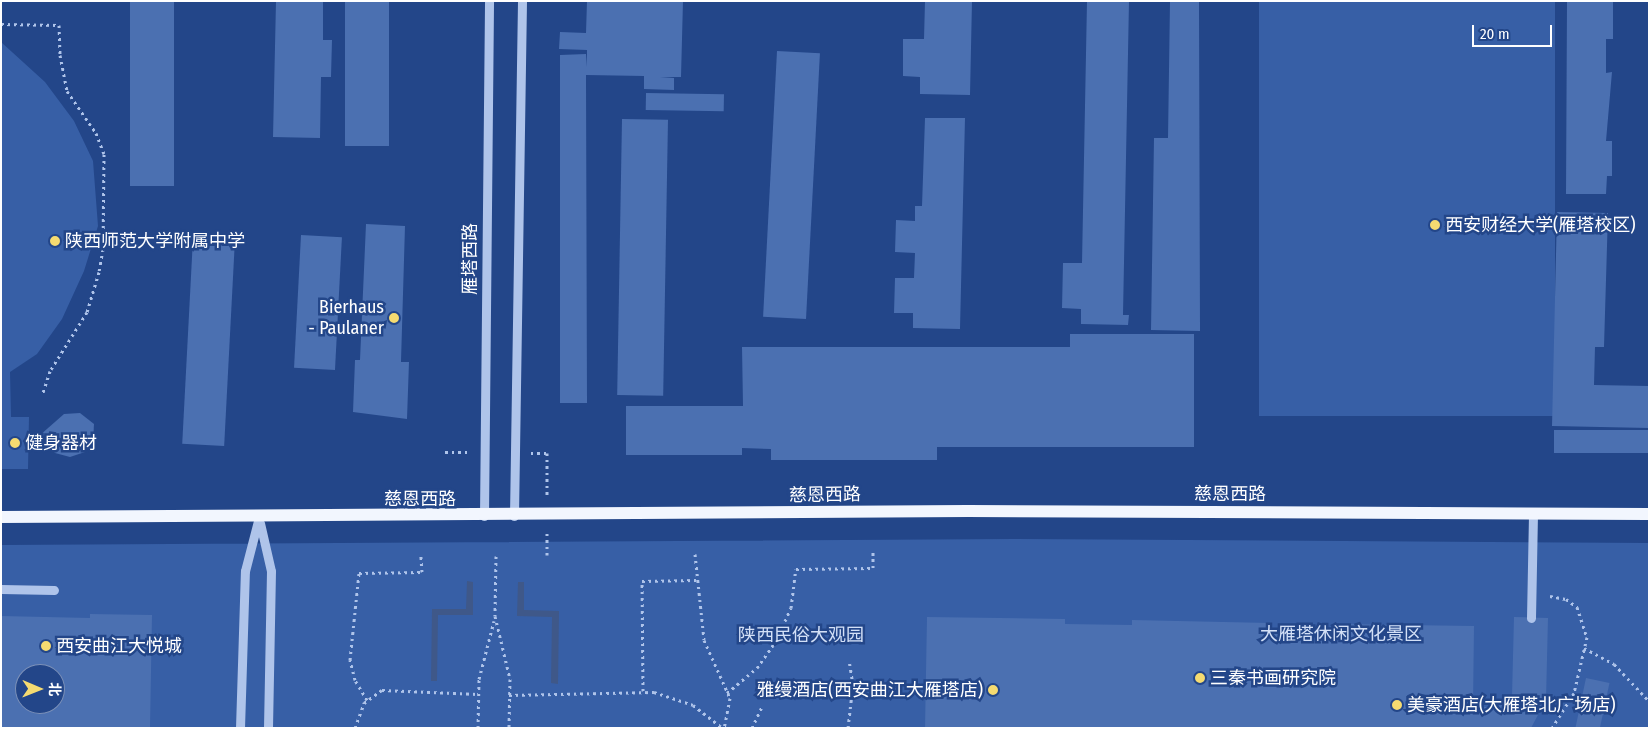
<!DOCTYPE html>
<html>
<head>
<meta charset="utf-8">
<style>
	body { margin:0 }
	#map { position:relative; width:1650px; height:729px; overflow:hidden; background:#234689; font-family:"Fira Sans Condensed","Noto Sans SC",sans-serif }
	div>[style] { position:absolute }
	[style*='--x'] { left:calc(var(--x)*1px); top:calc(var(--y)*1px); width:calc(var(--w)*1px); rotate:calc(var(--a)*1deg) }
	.green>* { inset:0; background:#375fa6; transform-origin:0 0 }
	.water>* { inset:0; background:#3f5889 }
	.building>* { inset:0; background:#4b70b1; transform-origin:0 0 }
	.path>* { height:3px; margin-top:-1.5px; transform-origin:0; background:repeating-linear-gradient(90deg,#afc4ea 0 2.5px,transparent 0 6.5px) }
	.minor>* { height:9px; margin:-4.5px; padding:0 4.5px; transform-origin:4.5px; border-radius:4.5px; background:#afc4ea }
	.major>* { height:12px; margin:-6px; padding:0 6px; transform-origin:6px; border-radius:6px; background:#f2f6fe }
	.dots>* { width:14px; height:14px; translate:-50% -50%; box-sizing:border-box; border:2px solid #234689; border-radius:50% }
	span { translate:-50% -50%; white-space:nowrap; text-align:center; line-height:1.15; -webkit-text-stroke:5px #234689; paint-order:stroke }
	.poi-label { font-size:18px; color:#fff }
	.left { translate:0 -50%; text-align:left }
	.right { translate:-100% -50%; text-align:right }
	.street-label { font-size:18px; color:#fff }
	.park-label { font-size:18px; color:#d3e0f7 }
	.frame { position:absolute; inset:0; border:2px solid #fff; pointer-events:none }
	.north { position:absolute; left:15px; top:664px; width:50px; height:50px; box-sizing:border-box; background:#234689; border:1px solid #7b90b8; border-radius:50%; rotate:91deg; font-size:14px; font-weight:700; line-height:20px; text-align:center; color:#fff }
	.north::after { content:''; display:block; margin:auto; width:18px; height:22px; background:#f5db71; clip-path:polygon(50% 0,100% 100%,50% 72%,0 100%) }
	.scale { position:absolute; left:1472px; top:25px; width:80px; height:22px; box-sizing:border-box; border:2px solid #fff; border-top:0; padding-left:6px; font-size:15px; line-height:18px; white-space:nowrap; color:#fff; -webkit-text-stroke:4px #234689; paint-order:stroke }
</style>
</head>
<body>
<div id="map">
	<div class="green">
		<div style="left:1259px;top:1px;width:296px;height:415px"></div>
		<div style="clip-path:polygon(1px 42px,45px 82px,74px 121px,93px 161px,98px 226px,84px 271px,62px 319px,37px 354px,10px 372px,11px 417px,29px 417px,28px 469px,1px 469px)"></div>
		<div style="clip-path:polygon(evenodd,1015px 539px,1649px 543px,1649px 728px,1px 728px,1px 545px,1015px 539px,25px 674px,55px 674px,55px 704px,25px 704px,25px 674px)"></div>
	</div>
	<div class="water">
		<div style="clip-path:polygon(467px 581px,473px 582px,473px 615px,438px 615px,437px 681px,431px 681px,432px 609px,466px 609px)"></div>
		<div style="clip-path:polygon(518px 582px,524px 582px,524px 610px,559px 611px,558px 684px,551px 683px,552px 617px,517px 616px)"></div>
	</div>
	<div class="building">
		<div style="left:130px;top:1px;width:44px;height:185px"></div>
		<div style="clip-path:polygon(276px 1px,323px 1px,323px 40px,332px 40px,331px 77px,321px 77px,320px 138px,273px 137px)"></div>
		<div style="left:345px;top:1px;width:44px;height:145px"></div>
		<div style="clip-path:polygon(587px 1px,683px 1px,681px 77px,660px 77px,674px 78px,674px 90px,644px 89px,644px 76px,586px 75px,587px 403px,560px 403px,560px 55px,586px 54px,587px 67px,587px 50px,559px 49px,560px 32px,586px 33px)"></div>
		<div style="clip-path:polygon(925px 1px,972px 1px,970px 95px,920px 94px,920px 77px,903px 76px,903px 39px,924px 39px)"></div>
		<div style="clip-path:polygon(1087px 1px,1129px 1px,1123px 315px,1129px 315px,1128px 325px,1081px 324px,1081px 309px,1062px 308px,1063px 263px,1082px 263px)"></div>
		<div style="clip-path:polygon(1170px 1px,1199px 1px,1200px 331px,1151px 330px,1154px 138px,1168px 138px)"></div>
		<div style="clip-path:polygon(1567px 1px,1613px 2px,1613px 39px,1606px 39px,1606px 73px,1612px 72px,1606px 141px,1612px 141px,1612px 176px,1607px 176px,1606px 194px,1566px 194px)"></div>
		<div style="left:777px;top:51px;width:43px;height:266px;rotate:3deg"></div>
		<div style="left:646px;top:93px;width:78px;height:17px;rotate:1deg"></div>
		<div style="clip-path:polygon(925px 118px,965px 118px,960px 329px,913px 328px,913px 313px,894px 313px,895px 278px,914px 278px,915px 253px,895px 252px,896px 220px,915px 221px,915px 206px,922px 206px)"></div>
		<div style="left:622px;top:119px;width:46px;height:276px;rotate:1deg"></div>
		<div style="clip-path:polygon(1557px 212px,1608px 213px,1604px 347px,1595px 347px,1594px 385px,1649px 386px,1649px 428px,1552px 426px)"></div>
		<div style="clip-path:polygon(366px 224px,405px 226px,401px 362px,409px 362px,407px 419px,353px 412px,355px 360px,360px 360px)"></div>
		<div style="left:301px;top:235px;width:41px;height:133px;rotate:3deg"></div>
		<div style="left:193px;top:238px;width:42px;height:206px;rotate:3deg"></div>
		<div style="clip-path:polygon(1070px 334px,1194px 334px,1194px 447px,937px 447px,937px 460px,771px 460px,771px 449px,742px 448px,742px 455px,626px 455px,626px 406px,743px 406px,742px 347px,1070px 347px)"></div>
		<div style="clip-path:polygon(80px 413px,94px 424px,93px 442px,85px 452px,70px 457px,55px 453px,39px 436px,64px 414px)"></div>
		<div style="left:1554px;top:430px;width:95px;height:23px"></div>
		<div style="clip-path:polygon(evenodd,90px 614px,152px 615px,150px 728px,1px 728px,1px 616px,90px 618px,90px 614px,25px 674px,55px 674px,55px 704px,25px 704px,25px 674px)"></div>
		<div style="clip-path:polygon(927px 617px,1065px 619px,1065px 624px,1132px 625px,1132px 620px,1270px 623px,1270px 628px,1336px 629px,1336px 624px,1474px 626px,1473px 707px,1494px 707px,1505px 704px,1512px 696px,1514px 617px,1548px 618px,1546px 700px,1531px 728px,925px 728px)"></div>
		<div style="left:1586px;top:678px;width:24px;height:51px;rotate:12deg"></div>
	</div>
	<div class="path">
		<div style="--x:1;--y:24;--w:58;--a:1"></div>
		<div style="--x:59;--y:25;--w:30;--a:88"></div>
		<div style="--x:60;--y:55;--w:37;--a:79"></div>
		<div style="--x:67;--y:91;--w:51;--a:55.4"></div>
		<div style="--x:96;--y:133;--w:22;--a:69"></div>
		<div style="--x:104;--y:154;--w:95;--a:90.6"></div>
		<div style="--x:103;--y:249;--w:23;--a:100"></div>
		<div style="--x:99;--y:272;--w:42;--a:106.7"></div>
		<div style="--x:87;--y:312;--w:70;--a:122.1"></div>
		<div style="--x:50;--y:371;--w:23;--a:108"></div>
		<div style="--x:445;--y:452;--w:23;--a:0"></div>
		<div style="--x:531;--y:453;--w:16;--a:0"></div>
		<div style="--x:547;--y:453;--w:42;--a:90"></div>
		<div style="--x:695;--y:554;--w:86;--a:84"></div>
		<div style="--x:704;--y:640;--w:64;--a:65.9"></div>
		<div style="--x:730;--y:698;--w:31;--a:101"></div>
		<div style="--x:547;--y:555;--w:22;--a:-90"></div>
		<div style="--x:496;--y:556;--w:60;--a:91"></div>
		<div style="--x:495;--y:616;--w:65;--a:76.6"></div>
		<div style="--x:510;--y:679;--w:49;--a:91.2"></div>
		<div style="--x:1550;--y:596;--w:16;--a:11"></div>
		<div style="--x:1566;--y:599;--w:14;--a:36"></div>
		<div style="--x:1577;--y:607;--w:32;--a:72"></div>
		<div style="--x:1587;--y:637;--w:57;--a:103.1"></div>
		<div style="--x:1574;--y:693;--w:41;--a:122.2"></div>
		<div style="--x:1584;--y:648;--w:34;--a:28"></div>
		<div style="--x:1614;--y:664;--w:51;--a:46.6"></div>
		<div style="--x:643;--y:691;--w:110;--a:-90.5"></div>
		<div style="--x:642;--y:581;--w:54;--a:-1.1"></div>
		<div style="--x:727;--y:693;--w:39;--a:-40"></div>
		<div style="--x:757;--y:668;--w:35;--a:-55"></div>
		<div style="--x:777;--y:639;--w:34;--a:-66"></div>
		<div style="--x:791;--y:608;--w:39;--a:-83"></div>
		<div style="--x:796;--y:569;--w:77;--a:-0.7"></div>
		<div style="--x:873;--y:568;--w:16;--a:-90"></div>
		<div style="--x:509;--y:695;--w:145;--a:-1.2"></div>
		<div style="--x:654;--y:692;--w:41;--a:18.4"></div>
		<div style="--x:693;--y:705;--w:37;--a:38"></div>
		<div style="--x:367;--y:700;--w:23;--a:-121"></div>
		<div style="--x:355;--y:680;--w:21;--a:-104"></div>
		<div style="--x:350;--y:660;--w:87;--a:-84.1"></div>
		<div style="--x:359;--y:573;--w:63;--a:-0.9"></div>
		<div style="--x:422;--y:572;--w:16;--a:-94"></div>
		<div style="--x:355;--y:728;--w:27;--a:-70"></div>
		<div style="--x:364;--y:703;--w:22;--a:-36"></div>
		<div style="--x:382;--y:690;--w:96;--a:2.4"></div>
		<div style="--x:478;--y:728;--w:49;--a:-88.8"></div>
		<div style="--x:479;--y:679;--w:60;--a:-75.5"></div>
		<div style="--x:752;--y:728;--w:23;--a:-65"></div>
		<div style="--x:848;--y:728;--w:43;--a:-83.4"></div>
		<div style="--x:853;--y:685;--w:25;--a:-99"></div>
	</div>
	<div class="minor">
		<div style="--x:484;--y:516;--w:515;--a:-89.44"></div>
		<div style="--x:514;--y:516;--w:515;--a:-89.11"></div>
		<div style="--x:260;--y:523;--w:49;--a:77.1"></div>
		<div style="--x:271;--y:571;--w:157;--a:91.1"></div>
		<div style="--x:1;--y:589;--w:53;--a:1.1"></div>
		<div style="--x:1531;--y:618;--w:104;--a:-88.9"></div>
		<div style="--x:240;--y:728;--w:157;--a:-88.2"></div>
		<div style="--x:245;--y:571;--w:56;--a:-75.5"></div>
	</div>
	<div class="major">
		<div style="--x:1;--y:517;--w:967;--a:-0.36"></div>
		<div style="--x:968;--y:511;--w:681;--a:0.25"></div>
	</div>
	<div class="dots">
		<div style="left:1435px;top:225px;background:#f5db71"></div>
		<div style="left:55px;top:241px;background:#f5db71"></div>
		<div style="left:394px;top:318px;background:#f5db71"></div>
		<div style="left:15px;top:443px;background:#f5db71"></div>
		<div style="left:46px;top:646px;background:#f5db71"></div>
		<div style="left:1200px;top:678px;background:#f5db71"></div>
		<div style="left:993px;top:690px;background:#f5db71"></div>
		<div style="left:1397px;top:705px;background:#f5db71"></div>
	</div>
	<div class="poi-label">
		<span class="left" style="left:1445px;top:225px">西安财经大学(雁塔校区)</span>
		<span class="left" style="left:65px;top:241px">陕西师范大学附属中学</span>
		<span class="right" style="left:384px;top:318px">Bierhaus<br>- Paulaner</span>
		<span class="left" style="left:25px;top:443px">健身器材</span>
		<span class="left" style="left:56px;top:646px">西安曲江大悦城</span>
		<span class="left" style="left:1210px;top:678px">三秦书画研究院</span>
		<span class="right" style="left:983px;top:690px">雅缦酒店(西安曲江大雁塔店)</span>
		<span class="left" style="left:1407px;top:705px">美豪酒店(大雁塔北广场店)</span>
	</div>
	<div class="street-label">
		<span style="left:470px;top:259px;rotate:-90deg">雁塔西路</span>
		<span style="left:1230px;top:494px">慈恩西路</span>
		<span style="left:825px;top:495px;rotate:-1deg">慈恩西路</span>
		<span style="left:420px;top:499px">慈恩西路</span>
	</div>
	<div class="park-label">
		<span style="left:1341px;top:634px">大雁塔休闲文化景区</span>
		<span style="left:801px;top:635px">陕西民俗大观园</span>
	</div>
	<div class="frame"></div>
	<div class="north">北</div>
	<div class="scale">20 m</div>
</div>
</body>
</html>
